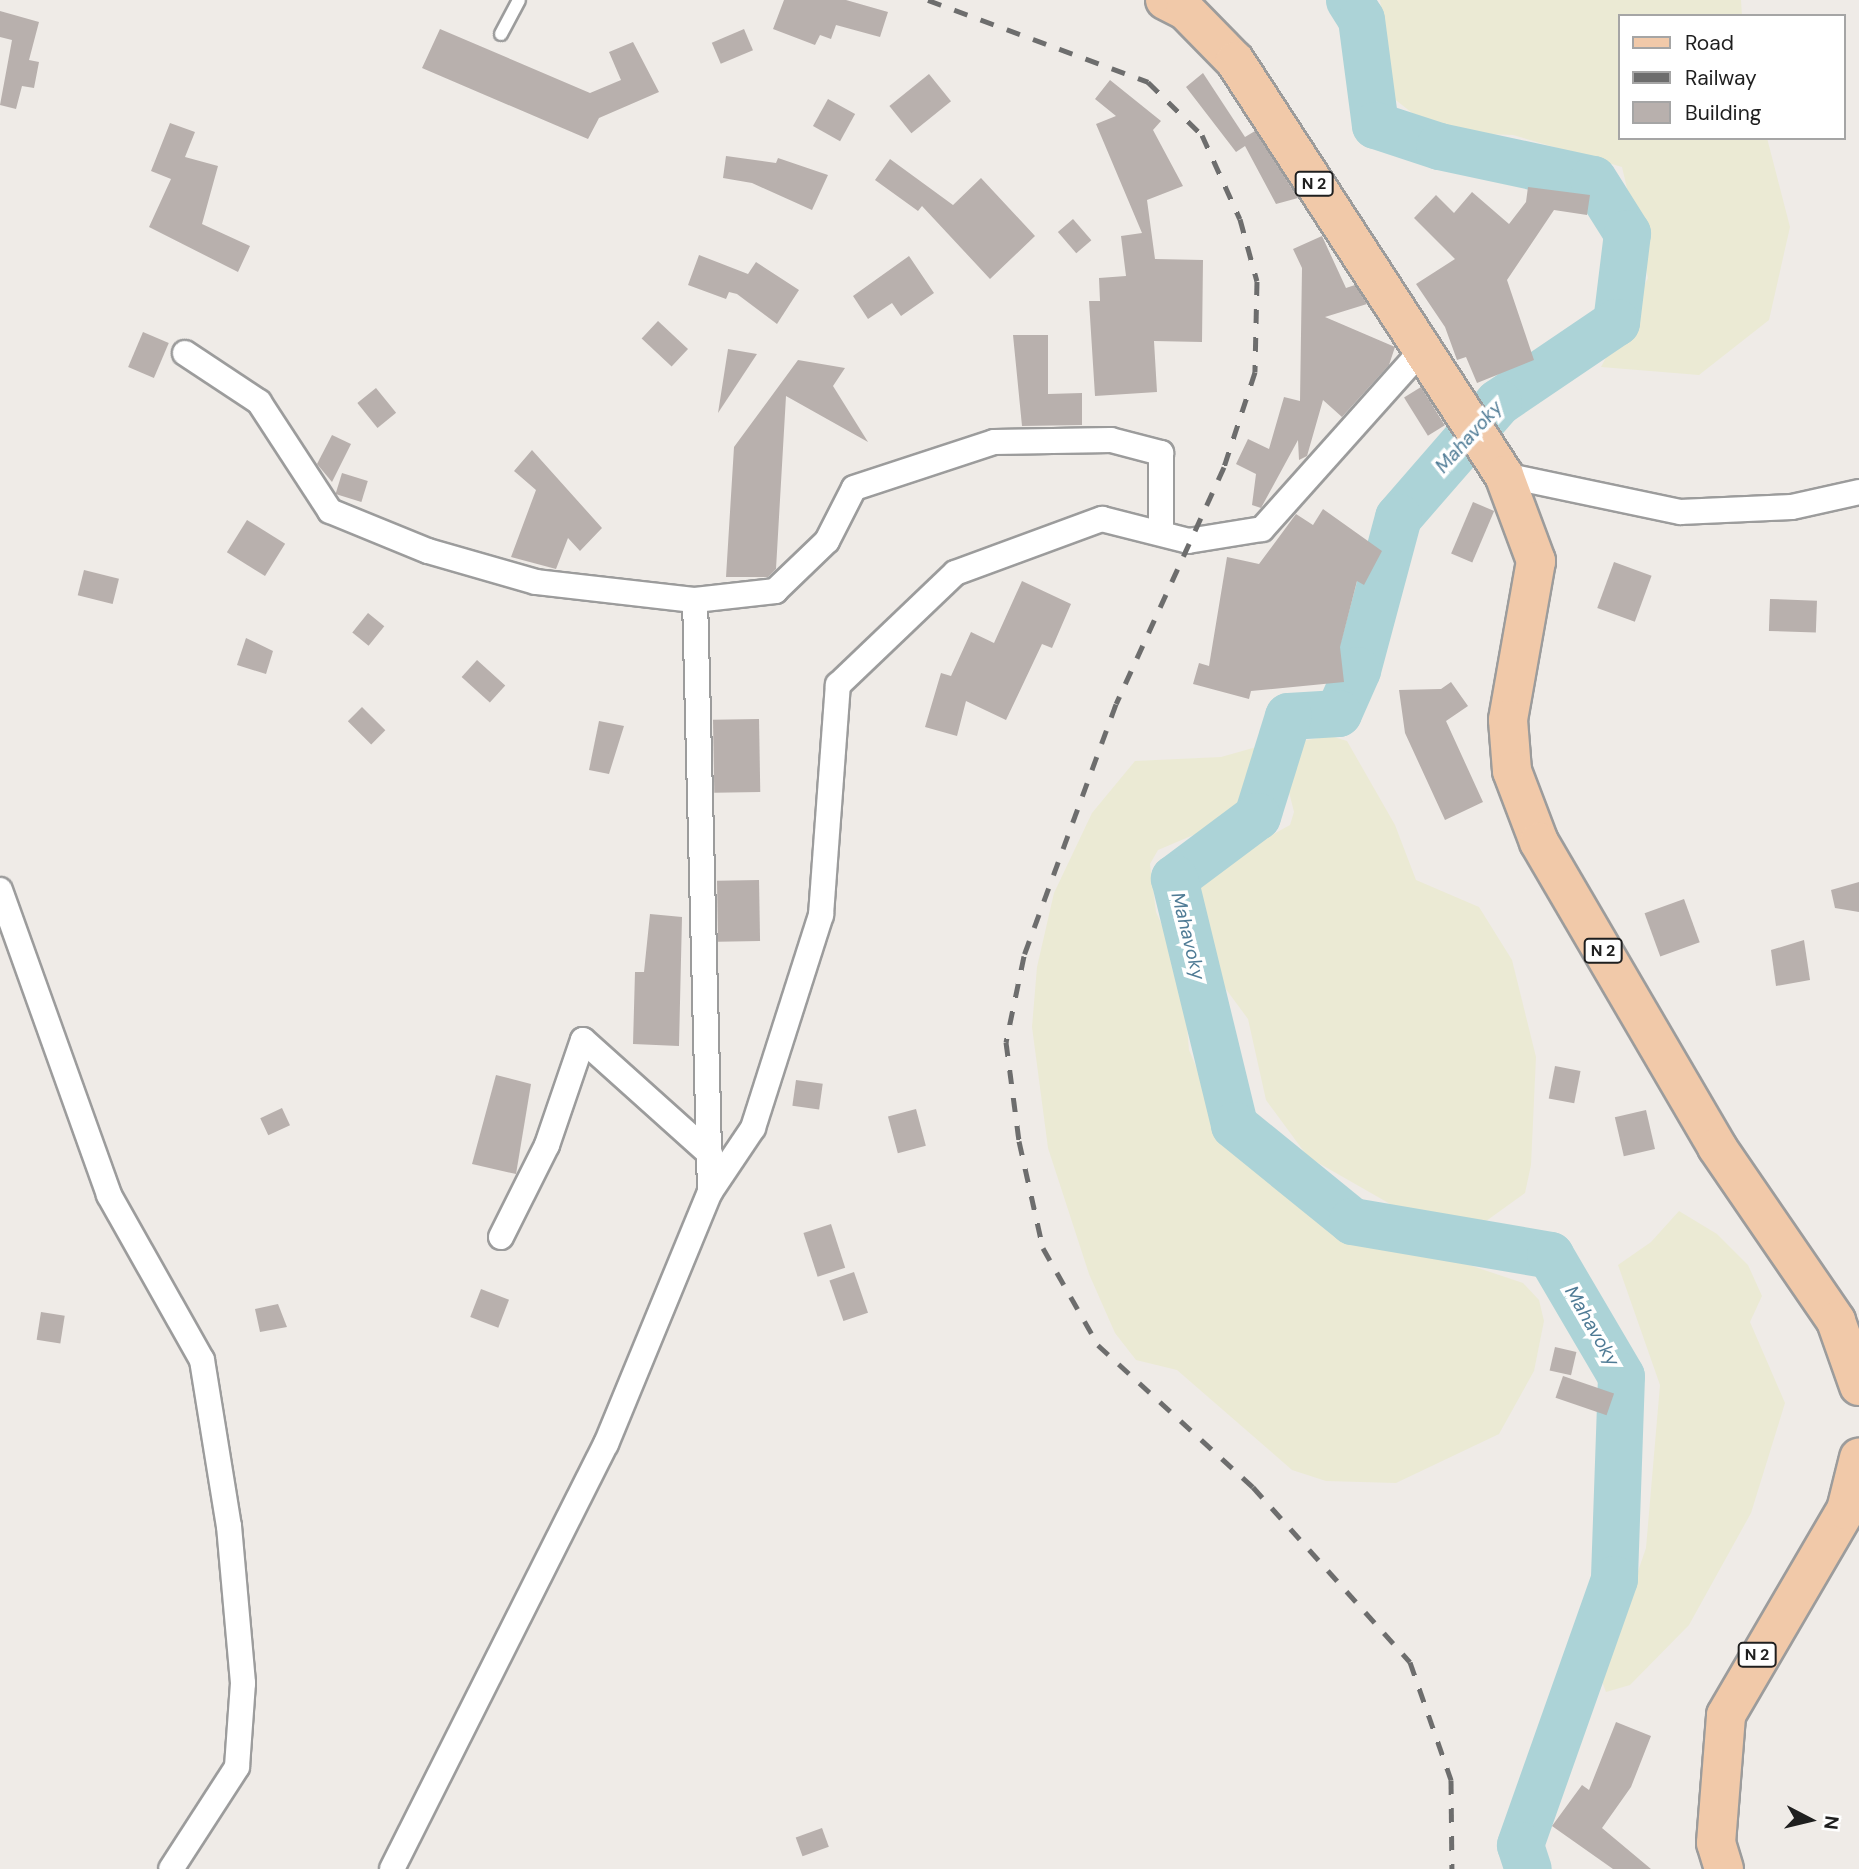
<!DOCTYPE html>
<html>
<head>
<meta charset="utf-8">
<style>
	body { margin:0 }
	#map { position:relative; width:1859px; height:1869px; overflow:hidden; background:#efebe7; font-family:"DM Sans",sans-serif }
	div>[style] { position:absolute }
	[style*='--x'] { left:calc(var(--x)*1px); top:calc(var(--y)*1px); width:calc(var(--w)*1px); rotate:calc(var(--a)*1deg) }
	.farmland>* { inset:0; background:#ebead4 }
	.river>* { height:47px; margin:-23.5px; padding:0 23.5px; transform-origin:23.5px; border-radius:23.5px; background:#acd3d7 }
	.building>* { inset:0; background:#b8b0ad; transform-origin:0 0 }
	.roads { filter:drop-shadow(2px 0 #9c9c9c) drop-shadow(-2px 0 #9c9c9c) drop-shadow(0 2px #9c9c9c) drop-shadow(0 -2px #9c9c9c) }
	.service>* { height:12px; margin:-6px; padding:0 6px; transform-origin:6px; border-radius:6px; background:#fff }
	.minor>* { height:24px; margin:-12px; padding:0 12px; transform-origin:12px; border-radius:12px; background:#fff }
	.primary>* { height:38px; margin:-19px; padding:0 19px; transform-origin:19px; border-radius:19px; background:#f1c9a9 }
	.rail>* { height:5px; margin-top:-2.5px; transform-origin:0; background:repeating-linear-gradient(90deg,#6d6d6d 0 14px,transparent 0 28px) }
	span { translate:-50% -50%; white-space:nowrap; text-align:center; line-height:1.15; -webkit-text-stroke:7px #fff; paint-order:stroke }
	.shield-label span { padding:2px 5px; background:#fff; border:2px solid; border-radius:5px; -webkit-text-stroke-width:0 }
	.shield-label { font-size:16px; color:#1f1f1f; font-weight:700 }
	.water-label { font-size:19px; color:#4f7b95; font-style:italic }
	.legend { position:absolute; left:1618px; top:14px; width:228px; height:126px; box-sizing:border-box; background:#fff; border:2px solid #a5a5a5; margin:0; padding:9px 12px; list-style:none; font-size:21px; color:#1f1f1f }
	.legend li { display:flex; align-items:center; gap:14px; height:35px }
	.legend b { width:35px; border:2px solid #a5a5a5 }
	.north { position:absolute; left:1775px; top:1785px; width:70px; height:70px; -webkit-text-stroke:5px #fff; paint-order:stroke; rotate:97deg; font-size:19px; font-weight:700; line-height:28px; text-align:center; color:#1f1f1f }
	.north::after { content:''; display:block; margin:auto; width:24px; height:32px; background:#1f1f1f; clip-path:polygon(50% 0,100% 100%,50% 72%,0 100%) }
</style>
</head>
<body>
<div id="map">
	<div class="farmland">
		<div style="clip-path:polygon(1380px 0,1741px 0,1742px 16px,1619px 16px,1619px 138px,1767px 138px,1790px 227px,1769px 320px,1699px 375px,1601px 367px,1648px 278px,1622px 167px,1513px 135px,1436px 132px,1392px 97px)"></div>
		<div style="clip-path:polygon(1331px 736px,1347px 741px,1395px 825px,1416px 880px,1479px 907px,1512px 960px,1536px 1057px,1531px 1165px,1525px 1193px,1482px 1224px,1448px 1224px,1399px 1209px,1308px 1157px,1266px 1100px,1248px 1019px,1206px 962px,1194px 899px,1205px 872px,1290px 825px,1294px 812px,1282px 764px,1289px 743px)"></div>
		<div style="clip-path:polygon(1260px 746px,1253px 796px,1224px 822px,1158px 850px,1150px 864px,1156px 912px,1182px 970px,1189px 1050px,1227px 1140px,1320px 1215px,1523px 1283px,1539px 1300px,1544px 1321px,1534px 1371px,1499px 1434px,1396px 1483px,1326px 1481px,1292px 1470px,1177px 1370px,1136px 1360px,1115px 1333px,1089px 1274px,1048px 1148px,1032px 1027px,1037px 967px,1054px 893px,1092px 813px,1135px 761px,1221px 757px)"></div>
		<div style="clip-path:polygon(1679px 1211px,1717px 1234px,1748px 1265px,1762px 1296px,1750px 1322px,1785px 1403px,1751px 1513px,1689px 1625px,1630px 1685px,1606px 1692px,1601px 1679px,1646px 1548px,1660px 1385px,1618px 1265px,1651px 1242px)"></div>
	</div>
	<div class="river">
		<div style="--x:1349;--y:0;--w:22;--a:58"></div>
		<div style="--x:1361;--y:19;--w:107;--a:82.5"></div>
		<div style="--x:1375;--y:125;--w:67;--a:18.2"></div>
		<div style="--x:1439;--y:146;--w:157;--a:12.1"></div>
		<div style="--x:1593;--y:179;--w:64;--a:57.8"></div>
		<div style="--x:1627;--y:233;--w:90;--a:97"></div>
		<div style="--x:1616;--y:322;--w:143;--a:145.9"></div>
		<div style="--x:1498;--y:402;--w:152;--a:131"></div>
		<div style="--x:1398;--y:517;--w:158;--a:105"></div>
		<div style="--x:1357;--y:670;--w:47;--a:113.8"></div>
		<div style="--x:1338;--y:713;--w:50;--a:176.6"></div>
		<div style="--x:1288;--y:716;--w:105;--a:107.2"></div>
		<div style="--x:1257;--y:816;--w:104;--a:143.2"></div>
		<div style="--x:1174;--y:878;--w:254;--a:76.3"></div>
		<div style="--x:1234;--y:1125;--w:152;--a:39.1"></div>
		<div style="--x:1352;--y:1221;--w:201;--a:9.7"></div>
		<div style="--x:1550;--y:1255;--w:140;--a:59.6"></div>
		<div style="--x:1621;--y:1376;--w:203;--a:92"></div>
		<div style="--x:1614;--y:1579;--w:282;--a:109.5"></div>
		<div style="--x:1520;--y:1845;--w:25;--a:72"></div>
	</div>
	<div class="building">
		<div style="clip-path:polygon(784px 0,846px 0,888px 12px,880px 37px,836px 25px,831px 39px,820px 35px,815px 45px,773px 29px)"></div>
		<div style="clip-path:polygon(0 11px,39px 22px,29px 60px,39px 62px,34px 88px,22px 86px,16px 109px,0 105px,12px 40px,0 37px)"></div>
		<div style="clip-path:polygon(440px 29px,590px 93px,621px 80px,609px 52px,633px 42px,659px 92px,599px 118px,588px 139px,422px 68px)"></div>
		<div style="left:744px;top:29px;width:23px;height:35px;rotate:67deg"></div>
		<div style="clip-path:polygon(1203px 73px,1245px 137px,1255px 131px,1298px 198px,1276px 204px,1245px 146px,1236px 152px,1186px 87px)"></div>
		<div style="left:929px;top:74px;width:35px;height:51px;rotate:51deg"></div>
		<div style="clip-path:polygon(1110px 80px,1161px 121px,1153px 130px,1183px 186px,1147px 200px,1155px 259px,1203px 260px,1202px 342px,1154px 341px,1157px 392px,1095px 396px,1089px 301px,1100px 301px,1099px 278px,1126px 276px,1121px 236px,1142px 233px,1096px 124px,1116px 116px,1095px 99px)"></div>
		<div style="left:828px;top:99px;width:31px;height:31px;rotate:29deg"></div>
		<div style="clip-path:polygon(170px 123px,195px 132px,185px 157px,218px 166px,202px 224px,250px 246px,238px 272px,149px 227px,171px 179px,151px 171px)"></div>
		<div style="clip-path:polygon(726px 156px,776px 163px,778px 158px,828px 175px,812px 210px,752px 183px,723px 178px)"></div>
		<div style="clip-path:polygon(890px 159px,953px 205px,981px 178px,1035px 236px,990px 279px,922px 206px,918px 211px,875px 180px)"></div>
		<div style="clip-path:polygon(1528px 187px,1590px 195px,1587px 215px,1554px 210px,1507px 280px,1534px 360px,1477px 383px,1466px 357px,1457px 360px,1445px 327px,1416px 284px,1455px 259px,1414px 218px,1436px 195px,1454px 213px,1472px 192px,1509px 224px,1526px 202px)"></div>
		<div style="left:1073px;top:219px;width:28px;height:20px;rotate:49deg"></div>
		<div style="clip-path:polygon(1322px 236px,1346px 288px,1355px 285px,1367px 304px,1325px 317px,1395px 347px,1389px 365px,1342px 417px,1323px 400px,1307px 456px,1299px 460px,1298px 440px,1261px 508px,1252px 505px,1256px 474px,1236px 464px,1248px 439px,1269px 449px,1284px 397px,1300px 401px,1302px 268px,1293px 249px)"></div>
		<div style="clip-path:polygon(699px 255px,748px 274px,756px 262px,799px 290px,777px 324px,737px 294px,729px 292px,726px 299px,688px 285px)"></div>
		<div style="clip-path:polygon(909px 256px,934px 293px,901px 316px,892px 303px,868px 319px,853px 296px)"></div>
		<div style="left:658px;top:321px;width:41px;height:24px;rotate:43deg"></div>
		<div style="left:143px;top:332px;width:28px;height:38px;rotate:23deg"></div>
		<div style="clip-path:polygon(1013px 335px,1048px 335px,1048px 394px,1082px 393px,1082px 425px,1022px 426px)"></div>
		<div style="clip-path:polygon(728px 349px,757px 354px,718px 413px)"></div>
		<div style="clip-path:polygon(798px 360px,845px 368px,833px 386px,868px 442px,786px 396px,776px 569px,768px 577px,726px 577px,734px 447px)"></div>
		<div style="left:1421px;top:387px;width:45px;height:20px;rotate:58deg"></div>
		<div style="left:376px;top:388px;width:32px;height:24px;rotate:51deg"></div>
		<div style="clip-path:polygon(332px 435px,351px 444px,332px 482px,317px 464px)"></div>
		<div style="clip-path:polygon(532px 450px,602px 528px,580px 551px,568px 538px,556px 569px,511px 557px,536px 490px,514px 471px)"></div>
		<div style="left:342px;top:473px;width:27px;height:22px;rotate:17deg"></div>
		<div style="left:1473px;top:502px;width:23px;height:56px;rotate:23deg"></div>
		<div style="clip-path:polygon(1323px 509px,1382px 551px,1364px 585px,1357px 581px,1340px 647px,1344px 682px,1251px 691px,1249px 699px,1193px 684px,1199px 663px,1209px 666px,1227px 557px,1259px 564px,1296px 514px,1313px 525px)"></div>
		<div style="left:247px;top:520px;width:45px;height:38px;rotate:32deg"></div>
		<div style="left:1614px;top:562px;width:40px;height:49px;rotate:20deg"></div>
		<div style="left:84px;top:570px;width:36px;height:26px;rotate:14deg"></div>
		<div style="clip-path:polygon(1022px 581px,1071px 604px,1052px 648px,1042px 644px,1006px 720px,966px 701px,957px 736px,925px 727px,941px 673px,951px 676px,971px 632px,994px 643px)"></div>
		<div style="left:1770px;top:599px;width:47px;height:32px;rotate:2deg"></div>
		<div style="left:368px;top:613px;width:21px;height:25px;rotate:39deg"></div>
		<div style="clip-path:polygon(246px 638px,273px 651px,266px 674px,237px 665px)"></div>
		<div style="left:477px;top:660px;width:38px;height:23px;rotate:42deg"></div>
		<div style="clip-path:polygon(1451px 682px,1468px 706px,1446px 721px,1483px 802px,1445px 820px,1405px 733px,1399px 690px,1441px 689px)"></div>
		<div style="left:362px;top:707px;width:33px;height:20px;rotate:45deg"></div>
		<div style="left:759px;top:719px;width:73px;height:46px;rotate:89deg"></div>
		<div style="clip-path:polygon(599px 721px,624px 726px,609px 774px,589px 770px)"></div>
		<div style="left:759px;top:880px;width:61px;height:42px;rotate:89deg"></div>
		<div style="clip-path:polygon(1859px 882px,1859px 912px,1835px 908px,1831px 890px)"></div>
		<div style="left:1684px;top:899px;width:46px;height:42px;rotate:70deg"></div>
		<div style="clip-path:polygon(650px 914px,682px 917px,679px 1046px,633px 1044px,635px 972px,644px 972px)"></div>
		<div style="clip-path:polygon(1804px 940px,1810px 980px,1776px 986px,1771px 950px)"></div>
		<div style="left:1555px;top:1066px;width:26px;height:33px;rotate:11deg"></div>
		<div style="clip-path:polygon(496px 1075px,531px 1084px,516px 1174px,472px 1164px)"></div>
		<div style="left:796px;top:1080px;width:27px;height:26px;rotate:8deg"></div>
		<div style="left:282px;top:1108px;width:19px;height:24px;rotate:65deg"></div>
		<div style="left:916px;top:1109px;width:38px;height:29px;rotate:75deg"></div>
		<div style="left:1646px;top:1110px;width:40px;height:32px;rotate:77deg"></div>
		<div style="left:831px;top:1224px;width:46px;height:29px;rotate:72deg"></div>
		<div style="left:854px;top:1272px;width:43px;height:26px;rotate:71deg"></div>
		<div style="left:481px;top:1289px;width:30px;height:30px;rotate:21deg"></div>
		<div style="clip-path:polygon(278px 1304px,287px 1327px,260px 1332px,255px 1309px)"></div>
		<div style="left:41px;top:1312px;width:24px;height:28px;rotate:9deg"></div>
		<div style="left:1555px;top:1347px;width:22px;height:24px;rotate:13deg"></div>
		<div style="left:1563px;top:1376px;width:54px;height:23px;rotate:19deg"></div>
		<div style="clip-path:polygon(1616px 1722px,1651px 1736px,1631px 1787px,1602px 1828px,1651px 1869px,1613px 1869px,1552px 1826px,1582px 1785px,1589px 1790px)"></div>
		<div style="left:822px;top:1828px;width:20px;height:28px;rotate:70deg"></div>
	</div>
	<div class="roads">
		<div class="service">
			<div style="--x:501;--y:34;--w:38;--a:-62"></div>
		</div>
		<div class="minor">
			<div style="--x:185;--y:353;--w:89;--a:33.5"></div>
			<div style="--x:259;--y:402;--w:130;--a:56.9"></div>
			<div style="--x:330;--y:511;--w:106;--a:22.2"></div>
			<div style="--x:428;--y:551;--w:112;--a:16"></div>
			<div style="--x:536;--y:582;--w:160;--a:6.5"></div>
			<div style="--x:1504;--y:475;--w:180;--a:11.9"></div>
			<div style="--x:1680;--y:512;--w:112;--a:-2.6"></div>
			<div style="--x:1792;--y:507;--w:69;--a:-12.6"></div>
			<div style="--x:0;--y:890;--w:324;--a:70.3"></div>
			<div style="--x:109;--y:1195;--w:189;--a:60.6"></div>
			<div style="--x:202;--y:1360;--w:168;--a:80.8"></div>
			<div style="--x:229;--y:1526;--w:158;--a:84.9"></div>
			<div style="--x:243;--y:1683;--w:84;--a:94.1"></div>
			<div style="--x:237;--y:1767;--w:121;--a:122.9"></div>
			<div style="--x:710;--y:1192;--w:592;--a:-91.45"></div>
			<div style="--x:695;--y:600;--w:81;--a:-6.4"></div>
			<div style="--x:775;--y:591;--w:72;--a:-43.9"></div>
			<div style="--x:827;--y:541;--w:59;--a:-63"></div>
			<div style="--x:854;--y:488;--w:147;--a:-18.2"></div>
			<div style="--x:994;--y:442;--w:117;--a:-1"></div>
			<div style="--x:1111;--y:440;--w:52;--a:14.6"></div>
			<div style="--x:1161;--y:453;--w:80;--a:90"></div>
			<div style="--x:501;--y:1237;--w:103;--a:-63.4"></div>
			<div style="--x:547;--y:1145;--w:111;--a:-71.1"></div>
			<div style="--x:583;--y:1040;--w:171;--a:41.9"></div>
			<div style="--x:392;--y:1869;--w:476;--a:-63.3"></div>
			<div style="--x:606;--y:1444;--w:273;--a:-67.6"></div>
			<div style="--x:710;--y:1192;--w:77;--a:-56.1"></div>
			<div style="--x:753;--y:1128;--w:224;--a:-72.3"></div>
			<div style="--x:821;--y:915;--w:231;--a:-85.8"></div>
			<div style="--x:838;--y:685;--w:162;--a:-43.7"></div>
			<div style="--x:955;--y:573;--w:157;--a:-20.2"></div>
			<div style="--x:1102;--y:519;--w:89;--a:14.3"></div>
			<div style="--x:1188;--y:541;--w:75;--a:-9.2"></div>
			<div style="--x:1262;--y:529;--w:239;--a:-48.2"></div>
		</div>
		<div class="primary">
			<div style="--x:1165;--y:0;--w:22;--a:27"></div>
			<div style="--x:1185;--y:10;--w:71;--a:45.6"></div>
			<div style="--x:1235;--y:61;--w:494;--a:57"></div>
			<div style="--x:1504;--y:475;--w:92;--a:69.6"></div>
			<div style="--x:1536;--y:561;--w:161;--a:100"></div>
			<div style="--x:1508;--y:720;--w:51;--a:85.5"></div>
			<div style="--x:1512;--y:771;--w:76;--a:69.2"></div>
			<div style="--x:1539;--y:842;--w:353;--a:59.7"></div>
			<div style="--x:1717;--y:1147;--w:211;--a:55.6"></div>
			<div style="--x:1836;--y:1321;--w:69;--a:70.5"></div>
			<div style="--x:1724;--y:1869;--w:27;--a:-107"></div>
			<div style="--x:1716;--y:1843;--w:128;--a:-85.5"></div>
			<div style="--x:1726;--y:1715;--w:238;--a:-59.7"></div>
			<div style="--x:1846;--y:1510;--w:54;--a:-76"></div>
		</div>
	</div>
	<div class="rail">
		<div style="--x:928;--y:0;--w:235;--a:20.4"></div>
		<div style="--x:1148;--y:82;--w:76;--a:44.5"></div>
		<div style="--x:1202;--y:135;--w:92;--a:65.7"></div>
		<div style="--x:1240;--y:219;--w:64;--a:74.7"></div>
		<div style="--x:1257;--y:281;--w:91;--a:91.3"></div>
		<div style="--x:1255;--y:372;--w:100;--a:108.1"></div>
		<div style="--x:1224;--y:467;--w:260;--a:114.5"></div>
		<div style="--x:1116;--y:704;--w:268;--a:110.1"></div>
		<div style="--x:1024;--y:956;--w:88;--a:101.8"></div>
		<div style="--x:1006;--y:1042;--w:100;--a:82.5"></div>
		<div style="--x:1019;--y:1141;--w:110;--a:77.4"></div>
		<div style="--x:1043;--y:1248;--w:112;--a:60.4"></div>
		<div style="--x:1098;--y:1345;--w:210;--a:42.5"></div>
		<div style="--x:1253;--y:1487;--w:235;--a:48.1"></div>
		<div style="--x:1410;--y:1662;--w:125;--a:70.8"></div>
		<div style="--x:1451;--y:1780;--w:89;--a:89.4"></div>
	</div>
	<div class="shield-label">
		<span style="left:1314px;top:184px">N 2</span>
		<span style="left:1603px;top:951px">N 2</span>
		<span style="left:1757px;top:1655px">N 2</span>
	</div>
	<div class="water-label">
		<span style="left:1469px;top:437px;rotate:-48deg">Mahavoky</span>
		<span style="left:1188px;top:936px;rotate:76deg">Mahavoky</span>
		<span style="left:1592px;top:1326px;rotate:60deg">Mahavoky</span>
	</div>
	<ul class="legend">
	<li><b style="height:9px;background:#f1c9a9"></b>Road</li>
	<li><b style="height:9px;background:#6d6d6d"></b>Railway</li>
	<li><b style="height:19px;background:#b8b0ad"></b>Building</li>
	</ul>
	<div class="north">N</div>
</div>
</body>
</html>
